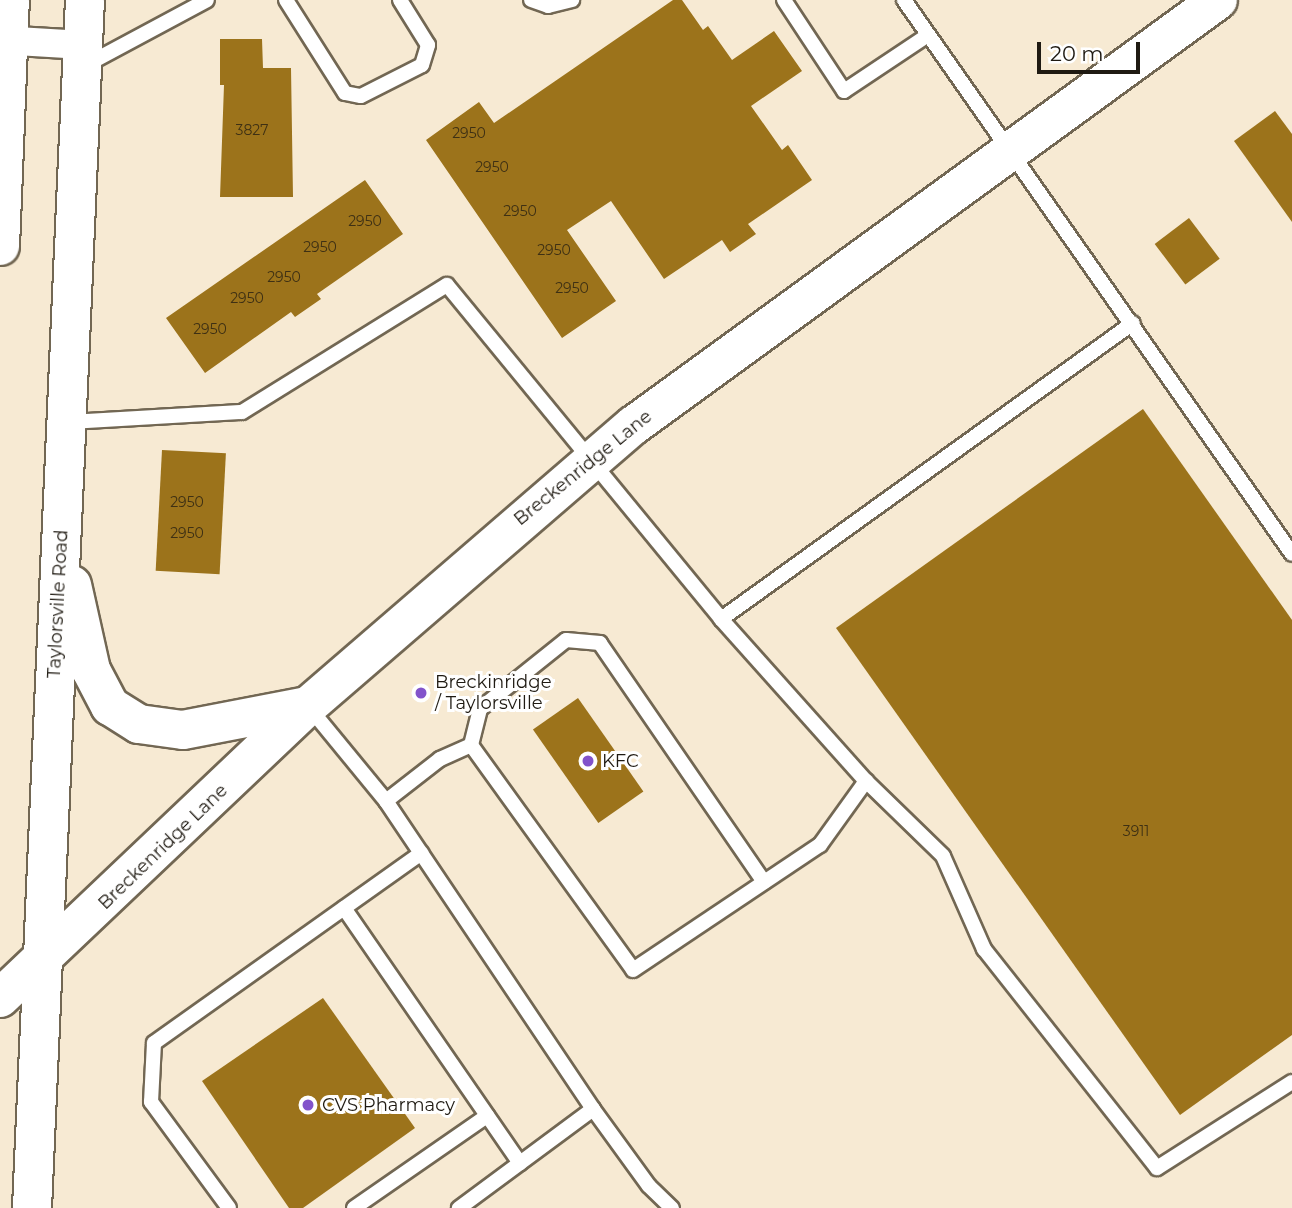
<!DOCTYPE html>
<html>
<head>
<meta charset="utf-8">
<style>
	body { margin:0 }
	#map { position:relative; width:1292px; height:1208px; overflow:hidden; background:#f7ead3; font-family:Montserrat,sans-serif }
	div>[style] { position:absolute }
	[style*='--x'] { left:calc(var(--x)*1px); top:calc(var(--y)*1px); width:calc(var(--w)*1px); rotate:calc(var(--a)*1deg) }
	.building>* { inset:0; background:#9c731b; transform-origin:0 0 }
	.roads { filter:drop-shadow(2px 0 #726753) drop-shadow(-2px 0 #726753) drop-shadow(0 2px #726753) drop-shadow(0 -2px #726753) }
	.service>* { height:14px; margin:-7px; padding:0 7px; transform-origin:7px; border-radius:7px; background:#fff }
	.minor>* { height:28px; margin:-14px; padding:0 14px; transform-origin:14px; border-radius:14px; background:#fff }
	.primary>* { height:38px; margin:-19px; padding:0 19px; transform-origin:19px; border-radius:19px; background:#fff }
	.dots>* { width:19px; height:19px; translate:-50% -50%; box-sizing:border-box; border:4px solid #fff; border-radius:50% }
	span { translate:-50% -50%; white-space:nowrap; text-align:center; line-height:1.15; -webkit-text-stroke:6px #fff; paint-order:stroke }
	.number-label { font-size:14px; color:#3e3014 }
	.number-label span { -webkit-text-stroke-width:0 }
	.street-label { font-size:18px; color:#1f1a12 }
	.poi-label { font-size:18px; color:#1f1a12 }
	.left { translate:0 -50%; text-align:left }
	.scale { position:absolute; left:1037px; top:42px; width:103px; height:32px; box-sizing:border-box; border:4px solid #1f1a12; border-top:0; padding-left:9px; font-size:21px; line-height:24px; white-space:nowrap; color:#1f1a12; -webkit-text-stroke:5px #fff; paint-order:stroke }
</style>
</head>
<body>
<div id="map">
	<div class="building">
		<div style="clip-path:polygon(673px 0,682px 0,703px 30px,708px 26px,732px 60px,774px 31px,802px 71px,751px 106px,782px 150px,788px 145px,812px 180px,748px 224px,756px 234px,730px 252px,722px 240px,664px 279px,611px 201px,567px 230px,616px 301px,562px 338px,426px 140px,479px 102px,494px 123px)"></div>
		<div style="clip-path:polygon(220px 39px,262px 39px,263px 68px,291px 68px,293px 197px,220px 197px,224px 85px,220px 85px)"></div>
		<div style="clip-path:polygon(1275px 111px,1292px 134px,1292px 222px,1234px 141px)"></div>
		<div style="clip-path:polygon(365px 180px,403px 234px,317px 294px,321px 299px,295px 317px,291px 312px,205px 373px,166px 318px)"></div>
		<div style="left:1189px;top:218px;width:51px;height:43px;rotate:53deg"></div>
		<div style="clip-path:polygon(1143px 409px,1292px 620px,1292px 1035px,1180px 1115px,836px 628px)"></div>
		<div style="left:162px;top:450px;width:64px;height:121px;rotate:3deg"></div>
		<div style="left:578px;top:698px;width:114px;height:55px;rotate:55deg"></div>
		<div style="clip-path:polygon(323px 998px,415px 1128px,303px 1208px,289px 1208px,202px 1081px)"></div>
	</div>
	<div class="roads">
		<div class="service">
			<div style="--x:286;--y:0;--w:110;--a:57.6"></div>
			<div style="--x:345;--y:93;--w:16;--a:11"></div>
			<div style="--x:361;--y:96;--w:68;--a:-26.9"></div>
			<div style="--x:422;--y:65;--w:21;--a:-73"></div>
			<div style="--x:428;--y:45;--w:53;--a:-121.9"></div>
			<div style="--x:531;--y:0;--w:18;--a:19"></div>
			<div style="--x:548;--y:6;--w:25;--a:-14"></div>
			<div style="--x:784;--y:0;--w:109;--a:56.6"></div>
			<div style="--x:844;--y:91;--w:101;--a:-33.7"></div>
			<div style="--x:904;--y:0;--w:676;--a:54.99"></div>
			<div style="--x:86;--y:65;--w:137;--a:-28.2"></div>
			<div style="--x:68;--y:422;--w:174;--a:-3.3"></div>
			<div style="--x:242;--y:412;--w:241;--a:-31.8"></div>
			<div style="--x:447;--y:285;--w:432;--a:50.6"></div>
			<div style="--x:721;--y:619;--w:217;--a:48.2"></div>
			<div style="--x:866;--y:781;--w:107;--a:44.2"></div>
			<div style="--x:943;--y:856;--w:102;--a:66.2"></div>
			<div style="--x:984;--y:949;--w:279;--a:51.7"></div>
			<div style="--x:1157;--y:1168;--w:160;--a:-32.5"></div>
			<div style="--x:721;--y:619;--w:507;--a:-35.7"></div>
			<div style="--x:308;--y:706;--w:123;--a:50.6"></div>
			<div style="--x:386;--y:801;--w:371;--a:56.1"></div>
			<div style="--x:593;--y:1109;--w:167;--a:143.5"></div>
			<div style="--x:386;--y:801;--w:68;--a:-37.9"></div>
			<div style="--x:440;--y:759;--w:34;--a:-24"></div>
			<div style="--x:764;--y:882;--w:290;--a:-124.5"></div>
			<div style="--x:600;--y:643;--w:34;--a:-175"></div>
			<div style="--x:566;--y:640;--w:110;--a:141.3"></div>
			<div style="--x:480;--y:709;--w:37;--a:104"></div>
			<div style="--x:471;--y:745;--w:277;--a:54.2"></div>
			<div style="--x:633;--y:970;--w:225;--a:-33.8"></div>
			<div style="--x:820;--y:845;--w:79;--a:-54.3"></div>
			<div style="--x:344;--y:908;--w:310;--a:55.4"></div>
			<div style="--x:593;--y:1109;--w:95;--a:54"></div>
			<div style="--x:649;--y:1186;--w:32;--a:44"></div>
			<div style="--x:229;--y:1208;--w:132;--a:-126.3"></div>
			<div style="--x:151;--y:1102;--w:59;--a:-87.1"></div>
			<div style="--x:154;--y:1043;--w:328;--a:-35.4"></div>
			<div style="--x:354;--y:1208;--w:162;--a:-34.7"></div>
		</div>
		<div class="minor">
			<div style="--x:0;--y:40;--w:83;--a:3.4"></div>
		</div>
		<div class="primary">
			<div style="--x:0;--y:246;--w:246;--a:-87.7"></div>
			<div style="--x:72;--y:585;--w:87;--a:77.4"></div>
			<div style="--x:91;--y:670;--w:41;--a:62.2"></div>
			<div style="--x:110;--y:706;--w:34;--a:32"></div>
			<div style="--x:139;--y:724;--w:44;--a:7.8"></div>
			<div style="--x:183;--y:730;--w:127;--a:-10.9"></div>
			<div style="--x:0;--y:998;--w:424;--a:-43.5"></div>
			<div style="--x:308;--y:706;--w:430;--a:-40.8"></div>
			<div style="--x:634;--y:425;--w:722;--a:-36.04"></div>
			<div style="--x:32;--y:1208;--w:1209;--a:-87.49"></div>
		</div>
	</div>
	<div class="dots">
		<div style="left:421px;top:693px;background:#8253cb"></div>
		<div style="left:588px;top:761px;background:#8253cb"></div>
		<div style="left:308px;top:1105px;background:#8253cb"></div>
	</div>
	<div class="number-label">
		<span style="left:252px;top:130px">3827</span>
		<span style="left:469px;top:133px">2950</span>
		<span style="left:492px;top:167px">2950</span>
		<span style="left:520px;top:211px">2950</span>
		<span style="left:365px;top:221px">2950</span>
		<span style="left:320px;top:247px">2950</span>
		<span style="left:554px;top:250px">2950</span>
		<span style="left:284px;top:277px">2950</span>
		<span style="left:572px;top:288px">2950</span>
		<span style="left:247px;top:298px">2950</span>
		<span style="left:210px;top:329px">2950</span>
		<span style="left:187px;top:502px">2950</span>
		<span style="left:187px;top:533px">2950</span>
		<span style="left:1136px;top:831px">3911</span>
	</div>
	<div class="street-label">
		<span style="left:583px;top:468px;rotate:-39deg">Breckenridge Lane</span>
		<span style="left:58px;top:604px;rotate:-87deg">Taylorsville Road</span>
		<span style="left:163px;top:847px;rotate:-44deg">Breckenridge Lane</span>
	</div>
	<div class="poi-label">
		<span class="left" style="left:435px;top:693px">Breckinridge<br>/ Taylorsville</span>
		<span class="left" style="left:602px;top:761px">KFC</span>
		<span class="left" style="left:322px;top:1105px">CVS Pharmacy</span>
	</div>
	<div class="scale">20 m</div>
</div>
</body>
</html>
